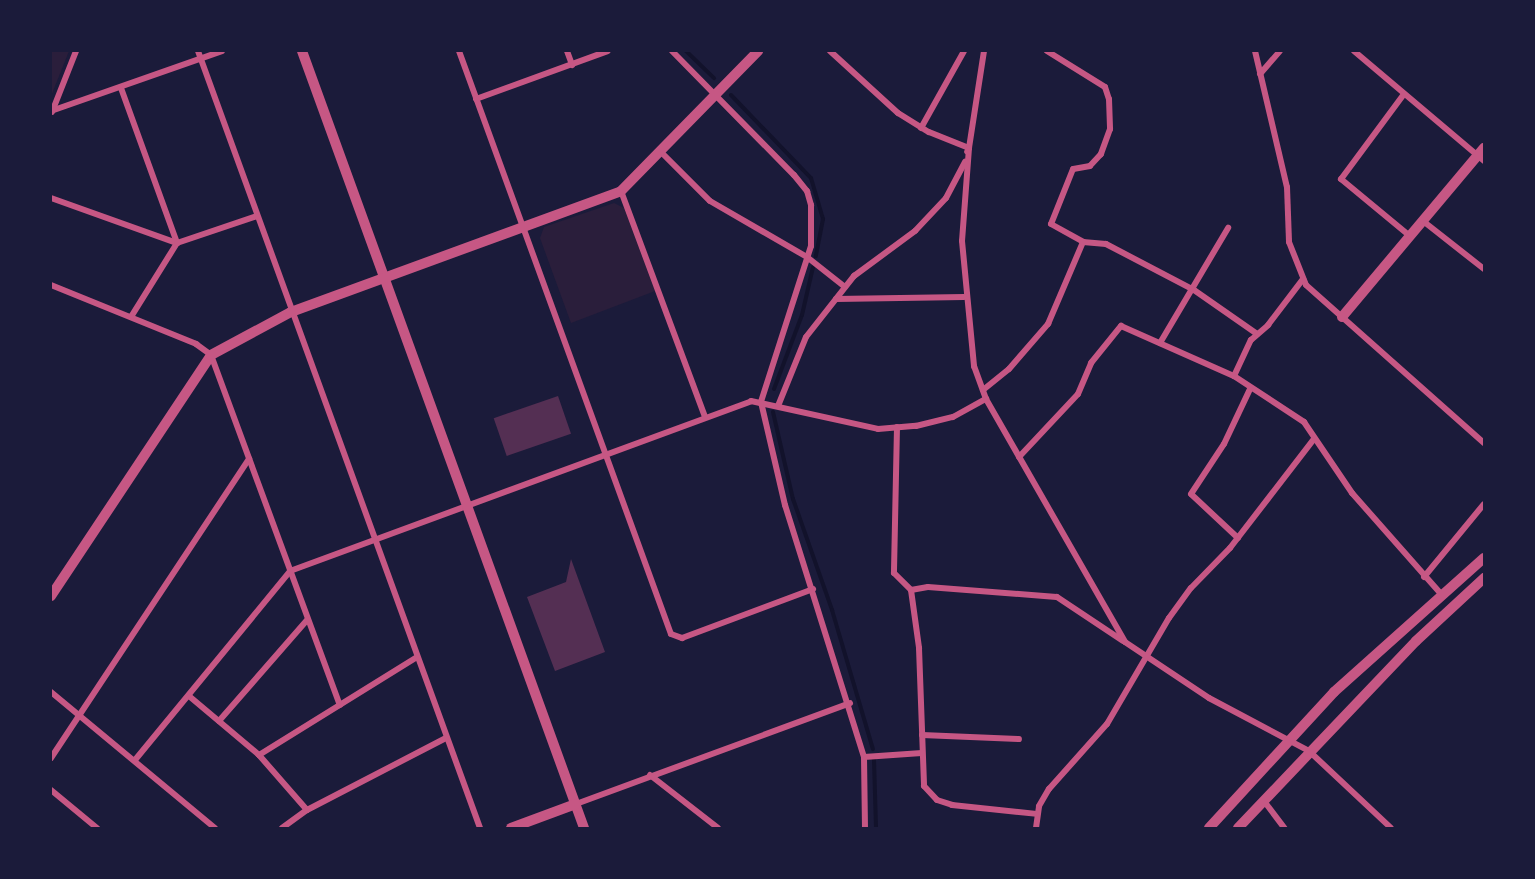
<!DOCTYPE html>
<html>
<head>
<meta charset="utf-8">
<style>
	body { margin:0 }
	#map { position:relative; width:1535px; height:879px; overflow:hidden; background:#1b1b3a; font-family:Poppins,sans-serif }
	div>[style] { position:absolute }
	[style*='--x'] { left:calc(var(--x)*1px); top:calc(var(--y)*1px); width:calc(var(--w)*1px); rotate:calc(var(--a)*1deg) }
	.green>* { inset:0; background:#2a1e3b }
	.stream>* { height:4px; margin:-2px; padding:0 2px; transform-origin:2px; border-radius:2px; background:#12122b }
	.building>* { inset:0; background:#542f53; transform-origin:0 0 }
	.minor>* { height:6px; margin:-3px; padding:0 3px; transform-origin:3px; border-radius:3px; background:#c65784 }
	.tertiary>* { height:10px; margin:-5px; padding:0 5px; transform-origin:5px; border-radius:5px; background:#c65784 }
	span { translate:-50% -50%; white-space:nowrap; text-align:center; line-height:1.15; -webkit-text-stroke:4.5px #1b1b3a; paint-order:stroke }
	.frame { position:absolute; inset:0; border:52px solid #1b1b3a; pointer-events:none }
</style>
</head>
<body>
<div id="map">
	<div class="green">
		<div style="clip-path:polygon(51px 51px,69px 51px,51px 96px)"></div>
		<div style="clip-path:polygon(614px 203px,624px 208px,655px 291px,571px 323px,540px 238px,544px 227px)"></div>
	</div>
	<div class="stream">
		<div style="--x:686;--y:51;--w:39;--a:44"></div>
		<div style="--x:731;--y:95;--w:115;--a:46.1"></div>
		<div style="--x:811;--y:178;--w:43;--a:73.7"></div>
		<div style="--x:823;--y:219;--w:38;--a:101"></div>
		<div style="--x:774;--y:389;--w:79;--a:-69.3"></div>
		<div style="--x:802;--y:315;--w:49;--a:-77.1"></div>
		<div style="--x:773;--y:412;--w:89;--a:77.1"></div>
		<div style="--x:793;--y:499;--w:118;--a:70.6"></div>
		<div style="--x:832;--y:610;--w:145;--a:73.6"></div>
		<div style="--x:874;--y:760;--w:68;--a:88.3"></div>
	</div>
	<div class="building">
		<div style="left:558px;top:396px;width:40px;height:68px;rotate:71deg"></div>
		<div style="clip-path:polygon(571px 559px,605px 652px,555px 671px,527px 597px,566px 582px)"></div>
	</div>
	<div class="minor">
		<div style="--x:198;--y:51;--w:827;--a:70.05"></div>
		<div style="--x:459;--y:51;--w:620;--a:70.02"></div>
		<div style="--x:671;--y:634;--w:12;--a:20"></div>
		<div style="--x:682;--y:638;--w:140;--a:-20.5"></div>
		<div style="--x:567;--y:51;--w:15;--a:70"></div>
		<div style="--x:672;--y:51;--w:174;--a:45.5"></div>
		<div style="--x:794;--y:175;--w:21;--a:51"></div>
		<div style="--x:807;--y:191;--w:15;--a:74"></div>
		<div style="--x:811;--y:205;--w:41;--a:90"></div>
		<div style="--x:811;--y:246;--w:164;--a:107.8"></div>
		<div style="--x:761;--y:402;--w:106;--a:76.9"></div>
		<div style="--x:785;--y:505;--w:264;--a:72.6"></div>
		<div style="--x:864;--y:757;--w:71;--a:89.2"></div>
		<div style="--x:830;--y:51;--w:92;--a:42.4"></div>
		<div style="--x:898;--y:113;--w:36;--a:32"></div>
		<div style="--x:929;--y:132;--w:43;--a:21.8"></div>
		<div style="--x:969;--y:148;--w:4;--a:117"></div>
		<div style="--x:984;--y:51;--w:98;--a:98.8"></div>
		<div style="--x:969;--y:148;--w:93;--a:94.3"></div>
		<div style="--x:962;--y:241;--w:126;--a:84.5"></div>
		<div style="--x:974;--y:366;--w:35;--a:70"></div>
		<div style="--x:986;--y:399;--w:280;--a:60.2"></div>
		<div style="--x:1125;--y:642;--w:101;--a:33.7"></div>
		<div style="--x:1209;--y:698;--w:113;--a:27.9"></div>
		<div style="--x:1309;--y:751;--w:112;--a:43.2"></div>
		<div style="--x:1047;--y:51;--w:68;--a:31.8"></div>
		<div style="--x:1105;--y:87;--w:13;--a:72"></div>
		<div style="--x:1109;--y:99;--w:30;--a:88"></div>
		<div style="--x:1110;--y:129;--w:27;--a:110"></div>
		<div style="--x:1101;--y:154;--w:16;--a:133"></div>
		<div style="--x:1090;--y:166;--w:17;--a:170"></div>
		<div style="--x:1073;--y:169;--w:59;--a:111.8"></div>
		<div style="--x:1051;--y:224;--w:37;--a:29"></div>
		<div style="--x:1255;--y:51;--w:140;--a:76.8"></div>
		<div style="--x:1287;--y:187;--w:55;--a:87.9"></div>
		<div style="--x:1289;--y:242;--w:46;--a:68.4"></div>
		<div style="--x:1306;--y:285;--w:238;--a:41.6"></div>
		<div style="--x:1354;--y:51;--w:170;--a:40.2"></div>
		<div style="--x:1260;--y:74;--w:30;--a:-49"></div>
		<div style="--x:121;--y:88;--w:165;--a:70.1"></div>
		<div style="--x:177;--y:243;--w:87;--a:121.9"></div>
		<div style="--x:1404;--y:94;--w:106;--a:126.5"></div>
		<div style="--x:1341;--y:179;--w:89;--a:39.6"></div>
		<div style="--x:476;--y:99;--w:140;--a:-20"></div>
		<div style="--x:51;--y:111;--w:181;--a:-19.3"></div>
		<div style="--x:52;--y:112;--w:66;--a:-68.5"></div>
		<div style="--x:921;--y:128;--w:88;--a:-60.8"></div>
		<div style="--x:661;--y:152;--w:69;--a:45"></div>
		<div style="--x:710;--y:201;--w:112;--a:30"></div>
		<div style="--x:807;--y:257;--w:48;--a:38.3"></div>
		<div style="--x:621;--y:191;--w:241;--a:69.6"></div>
		<div style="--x:51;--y:198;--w:134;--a:19.7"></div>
		<div style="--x:177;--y:243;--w:84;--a:-18.6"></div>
		<div style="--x:1423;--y:221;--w:78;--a:38.2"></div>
		<div style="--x:51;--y:285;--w:157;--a:22.1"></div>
		<div style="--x:196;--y:344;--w:19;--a:36"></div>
		<div style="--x:211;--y:355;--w:373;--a:69.8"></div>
		<div style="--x:836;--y:299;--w:128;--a:-0.9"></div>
		<div style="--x:1160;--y:343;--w:134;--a:-59.4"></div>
		<div style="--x:1234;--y:376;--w:40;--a:-65"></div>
		<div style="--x:1251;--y:340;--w:23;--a:-41"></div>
		<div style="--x:1268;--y:325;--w:58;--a:-52.7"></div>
		<div style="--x:983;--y:390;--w:33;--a:-39"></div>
		<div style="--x:1009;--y:369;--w:60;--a:-49.1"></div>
		<div style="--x:1048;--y:324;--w:89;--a:-66.9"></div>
		<div style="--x:1083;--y:242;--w:23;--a:5"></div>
		<div style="--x:1106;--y:244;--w:99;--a:27.6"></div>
		<div style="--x:1194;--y:290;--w:77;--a:34.9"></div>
		<div style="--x:778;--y:406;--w:74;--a:-67.9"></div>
		<div style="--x:806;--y:337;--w:78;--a:-51.8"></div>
		<div style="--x:854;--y:276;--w:76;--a:-36.4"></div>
		<div style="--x:915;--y:231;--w:45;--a:-46.8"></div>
		<div style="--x:946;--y:198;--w:41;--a:-62.2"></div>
		<div style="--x:897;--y:427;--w:146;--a:91.2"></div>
		<div style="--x:894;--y:573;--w:24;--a:45"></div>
		<div style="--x:911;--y:590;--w:17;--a:-10"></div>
		<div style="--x:928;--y:587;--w:129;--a:4.4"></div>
		<div style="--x:1057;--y:597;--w:79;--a:33.7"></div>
		<div style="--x:1019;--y:457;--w:86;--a:-46.9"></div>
		<div style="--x:1078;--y:394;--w:34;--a:-67"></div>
		<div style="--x:1091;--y:363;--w:48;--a:-51"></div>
		<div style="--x:1121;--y:326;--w:124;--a:23.9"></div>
		<div style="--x:1234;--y:376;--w:84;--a:33.3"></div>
		<div style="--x:1304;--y:422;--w:86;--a:55.9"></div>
		<div style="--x:1352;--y:493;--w:136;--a:48.6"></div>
		<div style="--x:1238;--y:538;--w:64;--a:-136.9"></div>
		<div style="--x:1191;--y:494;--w:60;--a:-56.6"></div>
		<div style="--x:1224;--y:444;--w:61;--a:-64.7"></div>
		<div style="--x:1424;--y:577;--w:94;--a:-50.6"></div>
		<div style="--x:911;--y:590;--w:59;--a:82.1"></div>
		<div style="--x:919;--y:648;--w:138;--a:87.9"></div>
		<div style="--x:924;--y:786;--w:19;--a:47"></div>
		<div style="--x:937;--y:800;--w:16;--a:18"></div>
		<div style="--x:952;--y:805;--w:85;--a:6"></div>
		<div style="--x:51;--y:692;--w:213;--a:39.7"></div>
		<div style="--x:189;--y:696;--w:92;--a:40.1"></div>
		<div style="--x:259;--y:755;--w:73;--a:48.9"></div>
		<div style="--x:219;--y:721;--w:134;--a:-48.9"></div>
		<div style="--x:922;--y:735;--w:97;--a:2.4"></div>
		<div style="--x:259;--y:755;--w:186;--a:-31.8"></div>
		<div style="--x:864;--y:757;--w:58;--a:-3.9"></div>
		<div style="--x:51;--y:758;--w:359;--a:-56.5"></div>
		<div style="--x:135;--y:760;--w:244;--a:-50.6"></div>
		<div style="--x:290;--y:571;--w:491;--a:-20.2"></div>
		<div style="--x:751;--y:401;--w:130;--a:12.4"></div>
		<div style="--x:878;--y:429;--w:38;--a:-5"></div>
		<div style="--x:916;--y:426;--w:38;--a:-14"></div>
		<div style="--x:953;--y:417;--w:38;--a:-29"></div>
		<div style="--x:650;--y:775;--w:86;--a:37.9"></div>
		<div style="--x:51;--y:790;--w:60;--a:39.6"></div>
		<div style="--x:1264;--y:801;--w:34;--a:53"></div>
		<div style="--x:576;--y:804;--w:292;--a:-20.2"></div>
		<div style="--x:282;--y:828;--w:31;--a:-36"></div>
		<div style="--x:307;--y:810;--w:157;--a:-27.4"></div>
		<div style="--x:1036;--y:828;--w:22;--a:-82"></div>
		<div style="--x:1039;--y:806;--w:20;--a:-60"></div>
		<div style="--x:1049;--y:789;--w:87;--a:-48.3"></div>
		<div style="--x:1107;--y:724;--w:123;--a:-59.7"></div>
		<div style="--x:1169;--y:618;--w:37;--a:-54"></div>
		<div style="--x:1191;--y:588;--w:56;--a:-45.7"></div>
		<div style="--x:1230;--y:548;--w:138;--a:-52.4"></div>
	</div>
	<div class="tertiary">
		<div style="--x:302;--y:51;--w:827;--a:70.05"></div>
		<div style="--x:1342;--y:317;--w:221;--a:-50"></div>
		<div style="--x:51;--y:596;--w:289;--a:-56.4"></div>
		<div style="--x:211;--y:355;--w:91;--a:-28.3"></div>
		<div style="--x:291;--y:312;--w:351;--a:-20.1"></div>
		<div style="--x:621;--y:191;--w:196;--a:-45.6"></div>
		<div style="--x:511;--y:828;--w:69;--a:-20.3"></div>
		<div style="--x:1209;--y:828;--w:185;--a:-47.4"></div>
		<div style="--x:1334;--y:692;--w:201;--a:-41.8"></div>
		<div style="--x:1238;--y:828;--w:258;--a:-46.4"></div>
		<div style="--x:1416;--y:641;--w:93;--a:-42.8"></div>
	</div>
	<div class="frame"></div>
</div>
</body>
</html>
